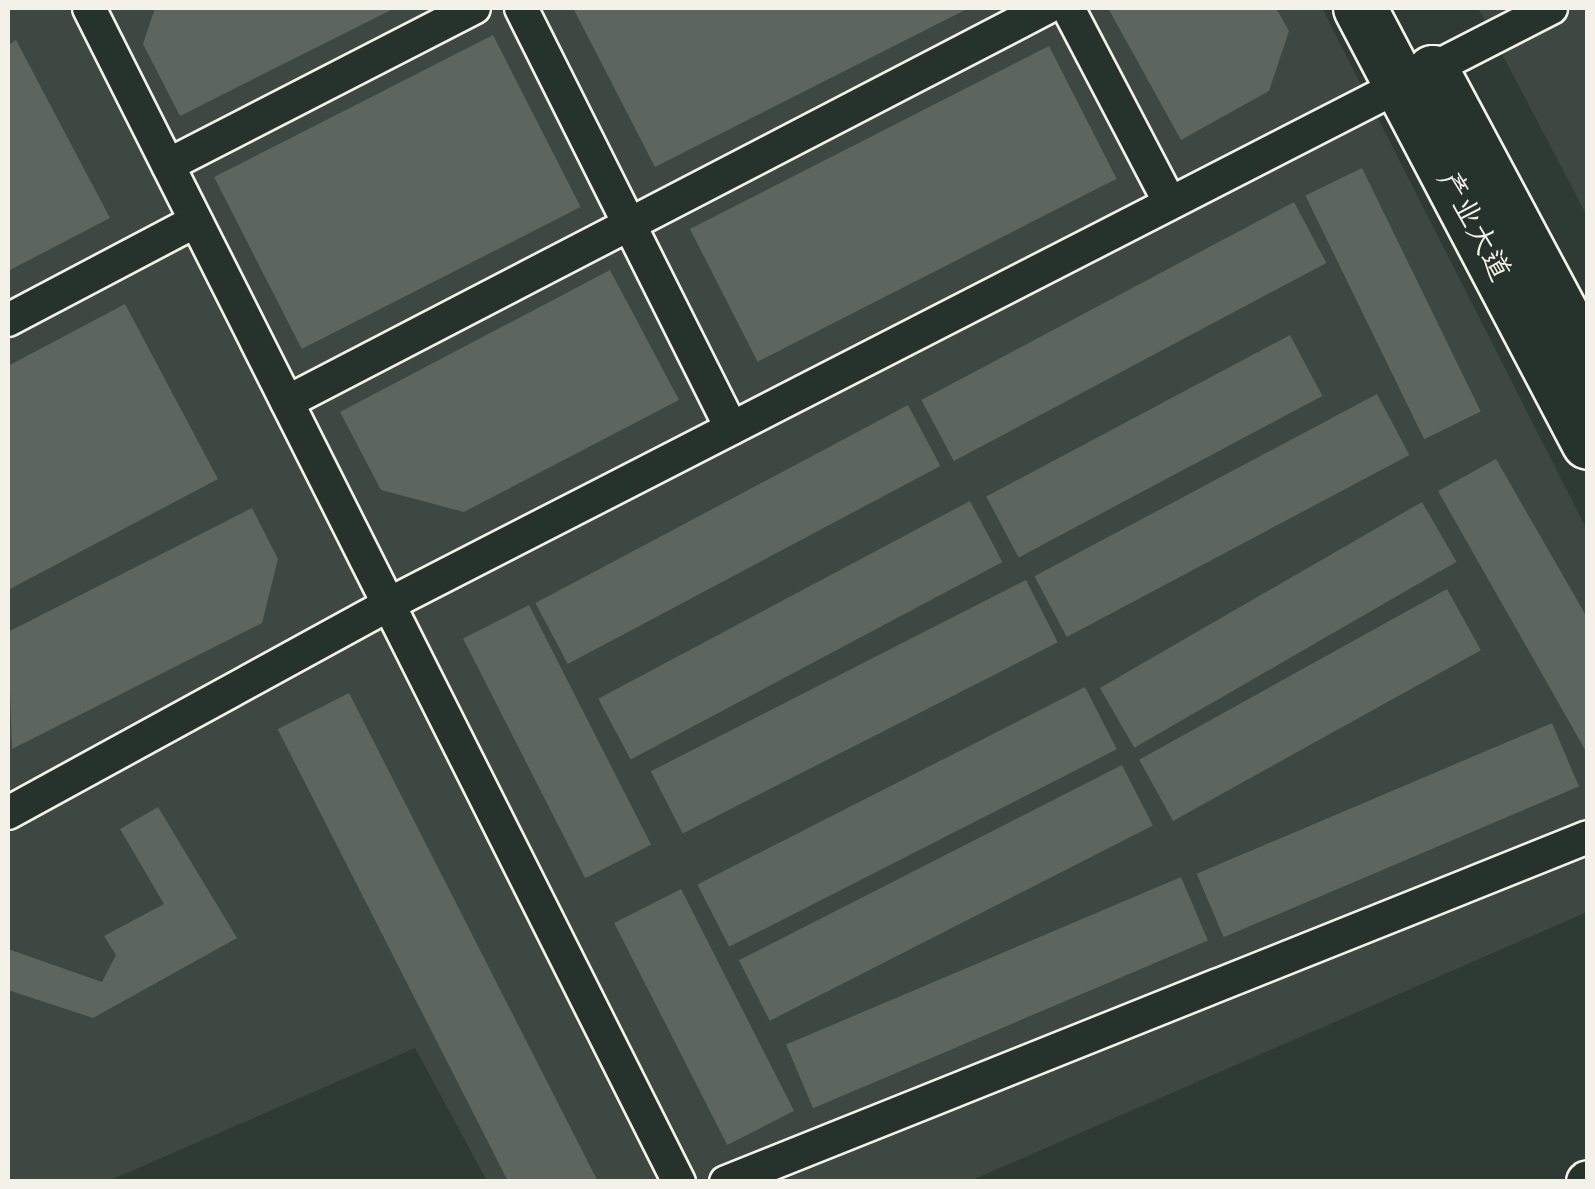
<!DOCTYPE html>
<html>
<head>
<meta charset="utf-8">
<style>
	body { margin:0 }
	#map { position:relative; width:1595px; height:1189px; overflow:hidden; background:#2e3b34; font-family:Kalam,"LXGW WenKai TC",sans-serif }
	div>[style] { position:absolute }
	[style*='--x'] { left:calc(var(--x)*1px); top:calc(var(--y)*1px); width:calc(var(--w)*1px); rotate:calc(var(--a)*1deg) }
	.built>* { inset:0; background:#3c4841 }
	.building>* { inset:0; background:#5c655e; transform-origin:0 0 }
	.roads { filter:drop-shadow(2px 0 #f4f1e8) drop-shadow(-2px 0 #f4f1e8) drop-shadow(0 2px #f4f1e8) drop-shadow(0 -2px #f4f1e8) }
	.minor>* { height:32px; margin:-16px; padding:0 16px; transform-origin:16px; border-radius:16px; background:#26332d }
	.tertiary>* { height:40px; margin:-20px; padding:0 20px; transform-origin:20px; border-radius:20px; background:#26332d }
	.primary>* { height:52px; margin:-26px; padding:0 26px; transform-origin:26px; border-radius:26px; background:#26332d }
	span { translate:-50% -50%; white-space:nowrap; text-align:center; line-height:1.15; -webkit-text-stroke:8px #26332d; paint-order:stroke }
	.street-label { font-size:30px; color:#f4f1e8 }
	.frame { position:absolute; inset:0; border:10px solid #f4f1e8; pointer-events:none }
</style>
</head>
<body>
<div id="map">
	<div class="built">
		<div style="clip-path:polygon(8px 8px,1322px 8px,1587px 530px,1587px 912px,970px 1181px,487px 1181px,415px 1048px,108px 1181px,8px 1181px)"></div>
		<div style="clip-path:polygon(1478px 8px,1587px 8px,1587px 216px)"></div>
	</div>
	<div class="building">
		<div style="clip-path:polygon(155px 8px,395px 8px,180px 116px,143px 44px)"></div>
		<div style="clip-path:polygon(573px 8px,969px 8px,655px 167px)"></div>
		<div style="clip-path:polygon(1108px 8px,1276px 8px,1289px 31px,1269px 91px,1181px 140px)"></div>
		<div style="left:493px;top:35px;width:193px;height:313px;rotate:63deg"></div>
		<div style="clip-path:polygon(16px 40px,110px 218px,8px 271px,8px 45px)"></div>
		<div style="left:1049px;top:46px;width:149px;height:403px;rotate:63deg"></div>
		<div style="left:1362px;top:168px;width:271px;height:63px;rotate:64deg"></div>
		<div style="left:1294px;top:202px;width:69px;height:422px;rotate:62deg"></div>
		<div style="clip-path:polygon(610px 270px,679px 400px,464px 512px,381px 490px,340px 412px)"></div>
		<div style="clip-path:polygon(125px 304px,218px 479px,8px 590px,8px 366px)"></div>
		<div style="left:1290px;top:335px;width:69px;height:344px;rotate:62deg"></div>
		<div style="left:1377px;top:394px;width:69px;height:388px;rotate:62deg"></div>
		<div style="left:908px;top:405px;width:69px;height:422px;rotate:62deg"></div>
		<div style="clip-path:polygon(1496px 459px,1588px 619px,1588px 755px,1438px 491px)"></div>
		<div style="left:970px;top:501px;width:69px;height:421px;rotate:62deg"></div>
		<div style="left:1422px;top:502px;width:69px;height:372px;rotate:60deg"></div>
		<div style="clip-path:polygon(252px 508px,278px 559px,262px 623px,12px 749px,8px 632px)"></div>
		<div style="left:1026px;top:580px;width:70px;height:421px;rotate:63deg"></div>
		<div style="left:1447px;top:589px;width:70px;height:352px;rotate:61deg"></div>
		<div style="left:529px;top:605px;width:269px;height:74px;rotate:63deg"></div>
		<div style="left:1085px;top:687px;width:70px;height:435px;rotate:63deg"></div>
		<div style="left:349px;top:693px;width:548px;height:80px;rotate:63deg"></div>
		<div style="left:1552px;top:723px;width:69px;height:386px;rotate:67deg"></div>
		<div style="left:1122px;top:765px;width:68px;height:430px;rotate:63deg"></div>
		<div style="clip-path:polygon(158px 807px,237px 938px,93px 1018px,8px 990px,8px 949px,102px 982px,116px 955px,104px 936px,164px 904px,120px 829px)"></div>
		<div style="left:1181px;top:877px;width:69px;height:429px;rotate:67deg"></div>
		<div style="left:681px;top:889px;width:249px;height:75px;rotate:63deg"></div>
	</div>
	<div class="roads">
		<div class="minor">
			<div style="--x:89;--y:8;--w:1314;--a:63.32"></div>
			<div style="--x:521;--y:8;--w:470;--a:63.4"></div>
			<div style="--x:1068;--y:8;--w:220;--a:62.4"></div>
			<div style="--x:168;--y:165;--w:344;--a:-27.2"></div>
			<div style="--x:8;--y:320;--w:212;--a:-27.8"></div>
			<div style="--x:287;--y:402;--w:855;--a:-27.43"></div>
			<div style="--x:8;--y:813;--w:435;--a:-28.7"></div>
			<div style="--x:389;--y:604;--w:1306;--a:-27.15"></div>
			<div style="--x:726;--y:1182;--w:928;--a:-21.81"></div>
		</div>
		<div class="tertiary">
			<div style="--x:1587;--y:1182;--w:1;--a:-45"></div>
		</div>
		<div class="primary">
			<div style="--x:1360;--y:8;--w:491;--a:62.3"></div>
			<div style="--x:1433;--y:72;--w:329;--a:61.9"></div>
		</div>
	</div>
	<div class="street-label">
		<span style="left:1473px;top:226px;rotate:62deg">产业大道</span>
	</div>
	<div class="frame"></div>
</div>
</body>
</html>
